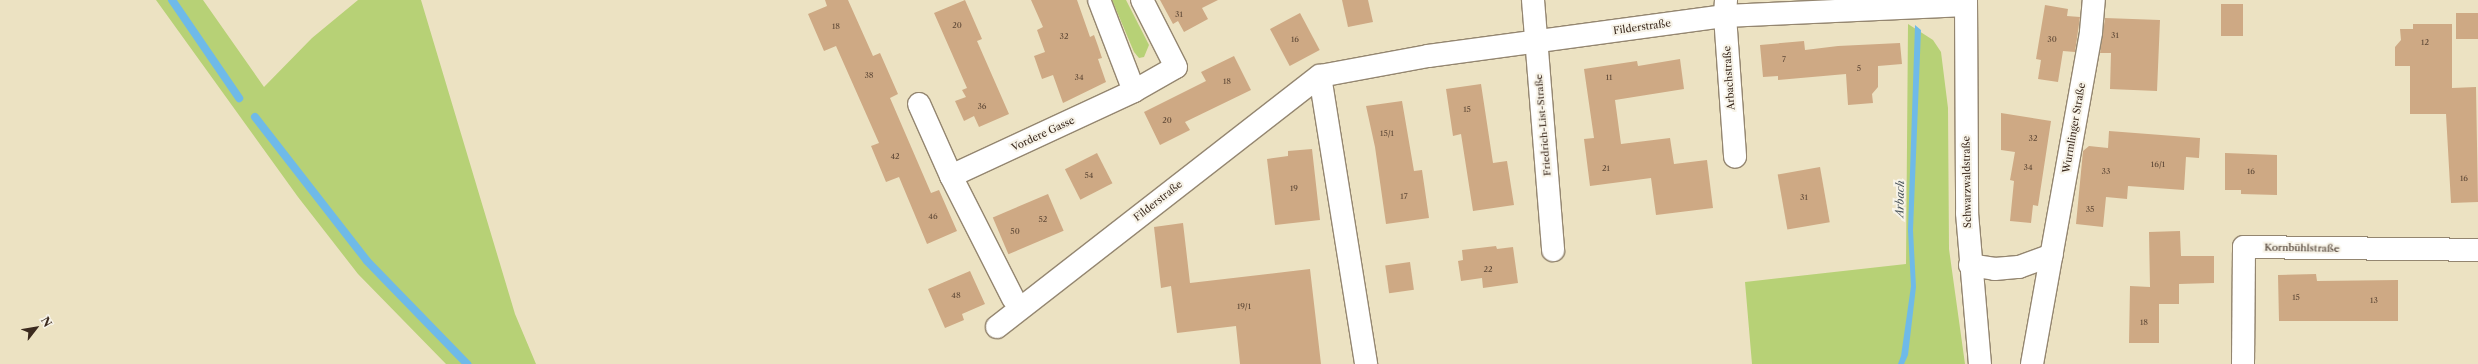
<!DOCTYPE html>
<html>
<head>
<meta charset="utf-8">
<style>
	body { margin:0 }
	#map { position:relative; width:2478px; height:364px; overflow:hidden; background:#ece2c2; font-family:"Libre Caslon Text",serif }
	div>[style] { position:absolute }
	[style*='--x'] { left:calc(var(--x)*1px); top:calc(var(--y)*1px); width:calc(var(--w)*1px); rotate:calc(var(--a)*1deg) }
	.green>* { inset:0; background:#b7d176 }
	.water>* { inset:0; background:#6fbae8 }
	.stream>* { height:8px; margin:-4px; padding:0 4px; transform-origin:4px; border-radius:4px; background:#6fbae8 }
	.building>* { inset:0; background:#cea984; transform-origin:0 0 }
	.roads { filter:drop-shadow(1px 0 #948670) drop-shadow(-1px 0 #948670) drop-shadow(0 1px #948670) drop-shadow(0 -1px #948670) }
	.minor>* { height:22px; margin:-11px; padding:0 11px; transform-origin:11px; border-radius:11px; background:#fff }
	span { translate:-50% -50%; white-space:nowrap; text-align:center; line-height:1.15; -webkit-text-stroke:4px #f7f3e8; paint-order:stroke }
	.number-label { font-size:8px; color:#604a38 }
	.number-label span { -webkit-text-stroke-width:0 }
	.street-label { font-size:10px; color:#3b2a1e }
	.water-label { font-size:11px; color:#4b555b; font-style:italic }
	.north { position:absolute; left:16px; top:308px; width:40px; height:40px; -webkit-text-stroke:3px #f7f3e8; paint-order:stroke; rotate:59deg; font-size:11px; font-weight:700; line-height:16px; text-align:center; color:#3b2a1e }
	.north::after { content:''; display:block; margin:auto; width:14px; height:18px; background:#3b2a1e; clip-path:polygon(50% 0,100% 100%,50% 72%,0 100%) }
</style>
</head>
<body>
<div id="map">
	<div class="green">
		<div style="clip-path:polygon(156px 0,203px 0,264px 87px,312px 38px,358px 0,421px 0,515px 314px,536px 364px,446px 364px,358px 274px,298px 197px)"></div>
		<div style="clip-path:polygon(1112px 0,1126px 0,1149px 45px,1144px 57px,1139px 58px,1134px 52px)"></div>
		<div style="clip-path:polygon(1908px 24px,1933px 40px,1941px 52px,1948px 108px,1949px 249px,1965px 364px,1752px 364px,1745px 282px,1906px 264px)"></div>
	</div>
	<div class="water">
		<div style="clip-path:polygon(1915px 25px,1921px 30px,1913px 230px,1916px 287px,1908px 355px,1904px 364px,1898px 364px,1901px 356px,1911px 286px,1908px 230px)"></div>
	</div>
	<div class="stream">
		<div style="--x:172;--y:0;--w:119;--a:55.6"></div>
		<div style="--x:255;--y:117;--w:182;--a:52.1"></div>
		<div style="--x:367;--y:261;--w:144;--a:45.8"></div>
	</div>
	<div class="building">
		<div style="clip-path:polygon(825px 0,848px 0,873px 56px,880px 53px,898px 94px,890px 98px,931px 193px,939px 190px,957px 231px,927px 244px,899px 177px,886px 182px,871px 146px,879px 143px,836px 46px,824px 51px,808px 14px,827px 6px)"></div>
		<div style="clip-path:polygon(965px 0,982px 39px,977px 41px,1009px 114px,979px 127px,974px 116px,964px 121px,955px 101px,966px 97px,962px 90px,967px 88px,934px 13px)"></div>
		<div style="clip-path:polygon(1031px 0,1077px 0,1090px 37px,1094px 35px,1098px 46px,1102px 58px,1098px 59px,1106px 82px,1063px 103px,1053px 75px,1042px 79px,1034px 56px,1045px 52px,1037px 30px,1043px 27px)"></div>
		<div style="clip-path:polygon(1160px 0,1218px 0,1202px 8px,1208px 19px,1184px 32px,1178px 21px,1173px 24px)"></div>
		<div style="clip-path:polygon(1342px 0,1368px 0,1373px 22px,1348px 27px)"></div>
		<div style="left:2221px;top:4px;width:22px;height:32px"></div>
		<div style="clip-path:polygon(2045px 5px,2068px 9px,2067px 16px,2080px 17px,2075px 52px,2063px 51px,2058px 82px,2038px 79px,2041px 60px,2036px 59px)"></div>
		<div style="left:1300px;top:13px;width:42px;height:34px;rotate:62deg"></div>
		<div style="left:2456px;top:13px;width:22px;height:26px"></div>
		<div style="clip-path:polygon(2105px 18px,2160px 20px,2157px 91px,2110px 89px,2111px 53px,2100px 53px)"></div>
		<div style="clip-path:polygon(2413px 24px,2452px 24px,2452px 88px,2476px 87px,2478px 202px,2451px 203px,2446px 114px,2410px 114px,2410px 66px,2395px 66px,2395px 47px,2401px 40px,2400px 29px,2413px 29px)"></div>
		<div style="clip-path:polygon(1804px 41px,1805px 50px,1838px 46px,1900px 43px,1902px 64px,1878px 66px,1878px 87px,1872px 94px,1873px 103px,1848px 105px,1846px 74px,1778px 80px,1778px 76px,1763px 77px,1760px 45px)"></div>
		<div style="clip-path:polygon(1234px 56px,1251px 90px,1185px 122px,1190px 130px,1160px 145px,1144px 112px,1206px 81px,1201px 72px)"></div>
		<div style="clip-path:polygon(1680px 59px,1684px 89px,1615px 100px,1621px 144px,1670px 138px,1674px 164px,1707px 160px,1713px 208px,1656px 215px,1651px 178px,1590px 186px,1584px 139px,1594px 138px,1584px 69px,1637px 61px,1638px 66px)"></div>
		<div style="clip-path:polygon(1481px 84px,1493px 163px,1507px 161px,1514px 205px,1473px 211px,1461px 134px,1453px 136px,1446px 89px)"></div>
		<div style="clip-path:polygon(1402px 101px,1414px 171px,1422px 170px,1429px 218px,1386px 224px,1375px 147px,1366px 106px)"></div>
		<div style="clip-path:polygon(2001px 113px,2051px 121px,2038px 206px,2033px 205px,2031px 223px,2010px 221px,2014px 181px,2010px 180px,2015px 152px,2001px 150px)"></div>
		<div style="clip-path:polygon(2109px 131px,2200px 138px,2199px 158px,2186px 157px,2184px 190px,2128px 186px,2127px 199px,2106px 197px,2103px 227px,2076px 224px,2083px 151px,2089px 146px,2108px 148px)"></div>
		<div style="clip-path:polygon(1312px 149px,1320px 220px,1275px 225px,1267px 159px,1288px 156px,1288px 151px)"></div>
		<div style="left:1097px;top:153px;width:34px;height:36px;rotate:63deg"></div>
		<div style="clip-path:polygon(2225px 153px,2277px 155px,2277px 195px,2241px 194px,2241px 190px,2225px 190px)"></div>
		<div style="left:1820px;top:167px;width:56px;height:43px;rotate:80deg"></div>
		<div style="left:1048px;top:194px;width:40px;height:60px;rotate:67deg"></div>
		<div style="clip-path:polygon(1183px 223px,1190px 283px,1310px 269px,1321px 364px,1240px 364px,1236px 326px,1177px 333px,1171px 286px,1161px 288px,1154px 227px)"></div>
		<div style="clip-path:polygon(2180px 231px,2181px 256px,2214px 256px,2214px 283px,2179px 284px,2179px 304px,2159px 304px,2159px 343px,2129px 343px,2130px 286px,2150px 287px,2149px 232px)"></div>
		<div style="clip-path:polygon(1496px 246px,1497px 249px,1513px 247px,1518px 283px,1483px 288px,1482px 278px,1461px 281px,1458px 261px,1463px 260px,1462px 250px)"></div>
		<div style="left:1410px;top:262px;width:28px;height:25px;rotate:82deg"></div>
		<div style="clip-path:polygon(970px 271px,985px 304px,962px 314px,964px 320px,945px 328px,928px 289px)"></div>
		<div style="clip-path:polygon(2316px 274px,2317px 281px,2398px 280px,2398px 321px,2279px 321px,2278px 275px)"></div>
	</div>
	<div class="roads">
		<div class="minor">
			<div style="--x:1533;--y:0;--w:251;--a:85.4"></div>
			<div style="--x:1726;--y:0;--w:16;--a:94"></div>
			<div style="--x:1725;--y:16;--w:141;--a:85.9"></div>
			<div style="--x:1966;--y:0;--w:213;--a:89.7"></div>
			<div style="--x:1967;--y:213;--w:152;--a:85.1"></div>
			<div style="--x:1320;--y:76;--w:292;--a:80.9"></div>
			<div style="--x:1134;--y:91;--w:48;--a:-29.7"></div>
			<div style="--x:1176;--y:67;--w:75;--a:-116.9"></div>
			<div style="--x:919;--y:104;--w:79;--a:66"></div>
			<div style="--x:951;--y:176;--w:137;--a:63.1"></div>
			<div style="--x:951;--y:176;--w:202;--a:-24.9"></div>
			<div style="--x:1134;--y:91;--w:97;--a:-111"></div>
			<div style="--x:1970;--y:265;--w:25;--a:9"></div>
			<div style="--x:1995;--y:269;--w:24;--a:-5"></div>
			<div style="--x:2019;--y:267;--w:35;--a:-20"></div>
			<div style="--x:997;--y:327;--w:409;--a:-37.9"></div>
			<div style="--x:1320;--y:76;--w:110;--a:-10.5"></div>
			<div style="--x:1428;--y:56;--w:300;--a:-7.7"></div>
			<div style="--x:1725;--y:16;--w:241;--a:-2.6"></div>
			<div style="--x:2032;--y:364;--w:337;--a:-79.9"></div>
			<div style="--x:2091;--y:32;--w:32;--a:-85"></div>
			<div style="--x:2243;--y:364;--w:117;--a:-89.5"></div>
			<div style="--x:2244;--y:247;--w:234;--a:0.7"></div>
		</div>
	</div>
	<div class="number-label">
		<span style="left:1179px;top:15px">31</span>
		<span style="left:957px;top:26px">20</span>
		<span style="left:836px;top:27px">18</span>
		<span style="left:2115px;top:36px">31</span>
		<span style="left:1064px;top:37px">32</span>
		<span style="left:1295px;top:40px">16</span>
		<span style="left:2052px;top:40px">30</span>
		<span style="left:2425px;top:43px">12</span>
		<span style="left:1784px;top:60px">7</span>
		<span style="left:1859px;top:69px">5</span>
		<span style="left:869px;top:76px">38</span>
		<span style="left:1079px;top:78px">34</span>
		<span style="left:1609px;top:78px">11</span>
		<span style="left:1227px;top:82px">18</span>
		<span style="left:982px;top:107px">36</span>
		<span style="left:1467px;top:110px">15</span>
		<span style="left:1167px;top:121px">20</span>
		<span style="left:1387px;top:134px">15/1</span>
		<span style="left:2033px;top:139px">32</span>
		<span style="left:895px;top:157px">42</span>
		<span style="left:2158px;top:165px">16/1</span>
		<span style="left:2028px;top:168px">34</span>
		<span style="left:1606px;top:169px">21</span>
		<span style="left:2106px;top:172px">33</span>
		<span style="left:2251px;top:172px">16</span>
		<span style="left:1089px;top:176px">54</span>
		<span style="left:2464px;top:179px">16</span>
		<span style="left:1294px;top:189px">19</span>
		<span style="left:1404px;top:197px">17</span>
		<span style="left:1804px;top:198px">31</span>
		<span style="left:2090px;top:210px">35</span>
		<span style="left:933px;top:217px">46</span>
		<span style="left:1043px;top:220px">52</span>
		<span style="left:1015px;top:232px">50</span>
		<span style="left:1488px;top:270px">22</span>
		<span style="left:956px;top:296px">48</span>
		<span style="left:2296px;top:298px">15</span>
		<span style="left:2374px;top:301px">13</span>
		<span style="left:1244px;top:307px">19/1</span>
		<span style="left:2144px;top:323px">18</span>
	</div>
	<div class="street-label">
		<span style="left:1642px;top:27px;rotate:-8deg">Filderstraße</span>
		<span style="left:1729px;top:78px;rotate:-94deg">Arbachstraße</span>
		<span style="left:1543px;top:125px;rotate:-95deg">Friedrich-List-Straße</span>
		<span style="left:2074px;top:128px;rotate:-80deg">Wurmlinger Straße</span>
		<span style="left:1043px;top:134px;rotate:-25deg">Vordere Gasse</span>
		<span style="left:1967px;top:182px;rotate:-91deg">Schwarzwaldstraße</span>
		<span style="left:1158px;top:201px;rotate:-38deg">Filderstraße</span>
		<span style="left:2302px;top:248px;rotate:1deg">Kornbühlstraße</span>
	</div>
	<div class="water-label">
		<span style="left:1900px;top:199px;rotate:-89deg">Arbach</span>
	</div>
	<div class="north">N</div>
</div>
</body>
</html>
